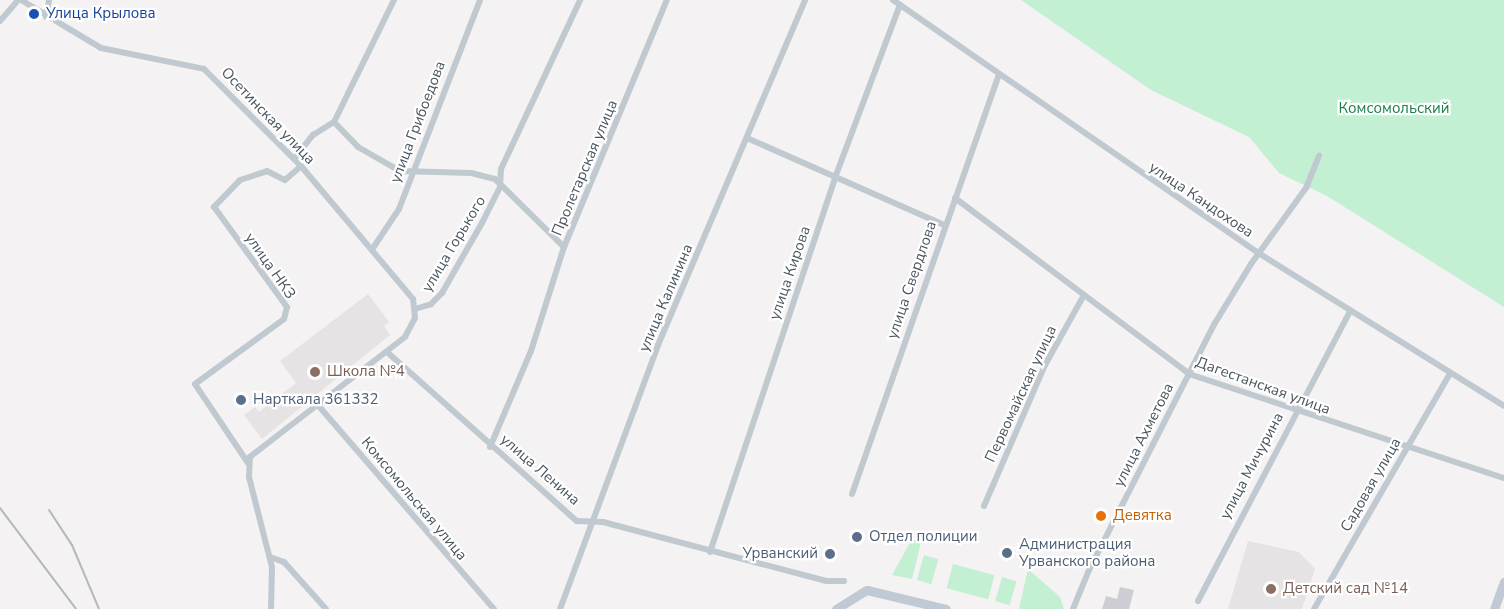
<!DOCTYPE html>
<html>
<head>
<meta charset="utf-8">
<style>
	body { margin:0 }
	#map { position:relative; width:1504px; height:609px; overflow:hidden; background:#f4f2f2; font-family:"Nunito Sans",sans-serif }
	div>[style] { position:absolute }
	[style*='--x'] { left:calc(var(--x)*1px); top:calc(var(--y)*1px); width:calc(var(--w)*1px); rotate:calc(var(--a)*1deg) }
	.education>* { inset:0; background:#e5e3e4 }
	.green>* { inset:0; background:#c3efd3; transform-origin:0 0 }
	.building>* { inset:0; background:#ccced4 }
	.street>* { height:6px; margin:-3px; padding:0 3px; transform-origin:3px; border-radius:3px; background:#c0c9d0 }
	.secondary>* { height:9px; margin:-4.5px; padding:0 4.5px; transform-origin:4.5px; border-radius:4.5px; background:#c1cad4 }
	.rail>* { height:2px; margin:-1px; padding:0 1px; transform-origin:1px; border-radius:1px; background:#b4b7bc }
	.dots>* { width:16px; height:16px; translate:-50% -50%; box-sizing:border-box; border:3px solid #fff; border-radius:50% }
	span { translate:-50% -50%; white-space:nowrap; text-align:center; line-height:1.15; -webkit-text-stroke:4.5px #fff; paint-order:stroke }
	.transit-label { font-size:15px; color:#164399 }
	.left { translate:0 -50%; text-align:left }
	.park-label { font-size:15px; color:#1b804c }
	.street-label { font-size:15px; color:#4a555f }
	.education-label { font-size:15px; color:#785e54 }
	.service-label { font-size:15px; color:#4e5e75 }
	.right { translate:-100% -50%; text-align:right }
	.food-label { font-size:15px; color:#c56008 }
</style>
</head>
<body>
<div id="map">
	<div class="education">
		<div style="clip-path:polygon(368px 294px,389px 322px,384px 326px,390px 335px,262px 439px,244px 415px,255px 407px,259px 412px,296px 383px,280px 361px)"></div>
		<div style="clip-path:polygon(1248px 541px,1299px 552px,1315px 569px,1302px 609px,1228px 609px)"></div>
	</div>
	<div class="green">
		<div style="clip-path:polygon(1021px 0,1504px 0,1504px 307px,1327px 196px,1279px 173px,1249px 137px,1151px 90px)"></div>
		<div style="clip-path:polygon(912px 539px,921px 542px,912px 579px,892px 575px)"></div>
		<div style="left:924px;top:555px;width:15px;height:26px;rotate:16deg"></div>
		<div style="left:953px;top:564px;width:43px;height:25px;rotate:15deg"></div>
		<div style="clip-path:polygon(1028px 569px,1060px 597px,1064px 609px,1019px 609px)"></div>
		<div style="left:1002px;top:577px;width:15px;height:25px;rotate:16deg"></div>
	</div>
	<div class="building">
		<div style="clip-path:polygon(1120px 587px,1134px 590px,1129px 609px,1102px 609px,1106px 596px,1117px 599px)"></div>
	</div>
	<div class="street">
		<div style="--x:21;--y:0;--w:93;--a:31"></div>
		<div style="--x:101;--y:48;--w:105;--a:11.5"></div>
		<div style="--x:204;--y:69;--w:137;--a:45"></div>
		<div style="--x:301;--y:166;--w:174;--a:49.9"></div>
		<div style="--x:413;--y:299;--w:19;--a:84"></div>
		<div style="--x:415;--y:318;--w:21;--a:118"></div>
		<div style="--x:405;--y:337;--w:196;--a:142.3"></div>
		<div style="--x:250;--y:457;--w:20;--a:93"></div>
		<div style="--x:249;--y:477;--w:93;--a:75.7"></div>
		<div style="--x:272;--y:567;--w:42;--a:91.4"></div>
		<div style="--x:893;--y:0;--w:446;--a:34.7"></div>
		<div style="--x:1260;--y:254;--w:287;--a:31.9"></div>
		<div style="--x:46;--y:17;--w:17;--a:-80"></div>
		<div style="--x:0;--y:21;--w:28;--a:-49"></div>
		<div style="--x:334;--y:122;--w:35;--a:46"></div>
		<div style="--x:358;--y:147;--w:48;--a:29.7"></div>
		<div style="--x:400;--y:171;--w:71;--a:1.6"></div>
		<div style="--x:471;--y:173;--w:25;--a:14"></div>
		<div style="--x:495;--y:179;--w:97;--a:44.6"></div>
		<div style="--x:747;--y:138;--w:215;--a:23.8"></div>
		<div style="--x:294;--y:159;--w:31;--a:-52"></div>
		<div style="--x:313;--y:135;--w:25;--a:-32"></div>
		<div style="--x:334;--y:122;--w:136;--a:-63.8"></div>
		<div style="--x:955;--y:198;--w:293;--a:36.9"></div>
		<div style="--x:1189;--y:374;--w:332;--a:18.3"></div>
		<div style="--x:373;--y:248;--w:47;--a:-56.3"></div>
		<div style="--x:399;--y:209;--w:224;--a:-68.8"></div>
		<div style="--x:415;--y:309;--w:17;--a:-17"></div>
		<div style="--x:431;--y:304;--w:16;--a:-45"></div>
		<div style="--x:442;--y:293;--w:81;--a:-60.3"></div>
		<div style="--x:482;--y:223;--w:40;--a:-63.4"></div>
		<div style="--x:500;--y:187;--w:18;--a:-87"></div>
		<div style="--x:501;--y:169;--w:187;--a:-64.9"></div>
		<div style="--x:387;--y:352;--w:254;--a:41.7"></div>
		<div style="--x:577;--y:521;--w:26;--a:2"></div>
		<div style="--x:603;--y:522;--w:232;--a:14.8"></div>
		<div style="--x:827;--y:581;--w:17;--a:0"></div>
		<div style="--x:317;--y:404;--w:271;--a:49.2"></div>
		<div style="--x:490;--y:447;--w:104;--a:-66.9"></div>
		<div style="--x:531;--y:351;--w:109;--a:-72.4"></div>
		<div style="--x:564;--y:247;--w:268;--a:-67.4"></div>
		<div style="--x:248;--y:463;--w:95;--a:-123.9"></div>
		<div style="--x:195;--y:384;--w:110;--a:-36.1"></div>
		<div style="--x:284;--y:319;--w:12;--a:-76"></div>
		<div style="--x:287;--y:307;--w:124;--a:-126.1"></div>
		<div style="--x:214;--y:207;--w:37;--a:-46"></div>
		<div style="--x:240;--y:180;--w:28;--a:-18"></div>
		<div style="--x:267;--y:171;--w:20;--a:27"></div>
		<div style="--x:285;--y:180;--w:21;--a:-41"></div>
		<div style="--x:852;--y:494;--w:444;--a:-70.7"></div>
		<div style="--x:984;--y:506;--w:154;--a:-66.6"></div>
		<div style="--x:1045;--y:365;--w:80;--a:-60.9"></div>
		<div style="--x:710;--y:552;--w:397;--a:-71.5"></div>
		<div style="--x:836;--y:175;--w:182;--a:-69.4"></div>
		<div style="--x:270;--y:557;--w:15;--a:20"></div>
		<div style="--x:284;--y:562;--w:63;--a:48.2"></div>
		<div style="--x:1198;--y:601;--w:327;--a:-62.3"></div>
		<div style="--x:560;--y:609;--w:282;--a:-69.6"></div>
		<div style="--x:658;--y:345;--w:375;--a:-66.9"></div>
		<div style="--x:1073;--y:609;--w:42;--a:-67.7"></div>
		<div style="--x:1089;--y:570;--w:277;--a:-63"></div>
		<div style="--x:1215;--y:323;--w:69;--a:-58.6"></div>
		<div style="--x:1251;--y:264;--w:94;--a:-54.1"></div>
		<div style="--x:1306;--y:188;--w:35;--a:-68"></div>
		<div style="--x:1314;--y:609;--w:272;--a:-60"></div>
	</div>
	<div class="secondary">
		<div style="--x:836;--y:609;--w:36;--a:-32"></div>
		<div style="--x:867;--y:590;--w:81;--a:13.5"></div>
		<div style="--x:1494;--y:609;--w:29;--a:-70"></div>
	</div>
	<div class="rail">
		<div style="--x:0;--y:508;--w:126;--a:53"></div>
		<div style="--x:49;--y:510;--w:42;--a:56.7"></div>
		<div style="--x:72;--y:545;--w:69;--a:67.1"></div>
	</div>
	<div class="dots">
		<div style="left:34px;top:14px;background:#1a4fb4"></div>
		<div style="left:315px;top:372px;background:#8d6e63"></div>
		<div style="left:241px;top:400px;background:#5c6f8a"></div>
		<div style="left:1101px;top:516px;background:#e8710a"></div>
		<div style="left:857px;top:537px;background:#5c6f8a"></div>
		<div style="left:1007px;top:553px;background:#5c6f8a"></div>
		<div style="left:830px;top:554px;background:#5c6f8a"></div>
		<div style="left:1271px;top:589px;background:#8d6e63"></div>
	</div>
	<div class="transit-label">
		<span class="left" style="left:46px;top:14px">Улица Крылова</span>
	</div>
	<div class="park-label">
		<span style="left:1394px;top:109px">Комсомольский</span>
	</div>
	<div class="street-label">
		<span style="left:268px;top:116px;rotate:46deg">Осетинская улица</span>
		<span style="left:418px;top:122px;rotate:-69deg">улица Грибоедова</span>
		<span style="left:585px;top:168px;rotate:-67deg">Пролетарская улица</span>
		<span style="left:1201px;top:200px;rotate:34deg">улица Кандохова</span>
		<span style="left:454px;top:244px;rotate:-59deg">улица Горького</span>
		<span style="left:270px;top:266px;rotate:55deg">улица НКЗ</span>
		<span style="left:790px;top:273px;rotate:-71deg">улица Кирова</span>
		<span style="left:912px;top:280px;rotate:-71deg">улица Свердлова</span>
		<span style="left:666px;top:298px;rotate:-67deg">улица Калинина</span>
		<span style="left:1263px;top:386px;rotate:20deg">Дагестанская улица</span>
		<span style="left:1021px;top:394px;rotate:-65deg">Первомайская улица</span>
		<span style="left:1144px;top:435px;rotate:-63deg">улица Ахметова</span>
		<span style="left:1252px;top:466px;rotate:-62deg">улица Мичурина</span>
		<span style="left:540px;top:470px;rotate:41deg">улица Ленина</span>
		<span style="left:1371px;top:485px;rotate:-60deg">Садовая улица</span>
		<span style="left:414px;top:499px;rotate:50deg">Комсомольская улица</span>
	</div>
	<div class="education-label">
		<span class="left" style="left:327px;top:372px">Школа №4</span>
		<span class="left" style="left:1283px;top:589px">Детский сад №14</span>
	</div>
	<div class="service-label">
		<span class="left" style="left:253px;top:400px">Нарткала 361332</span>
		<span class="left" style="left:869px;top:537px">Отдел полиции</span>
		<span class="left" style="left:1019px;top:553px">Администрация<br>Урванского района</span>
		<span class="right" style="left:818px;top:554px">Урванский</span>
	</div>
	<div class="food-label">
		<span class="left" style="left:1113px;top:516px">Девятка</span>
	</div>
</div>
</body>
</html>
